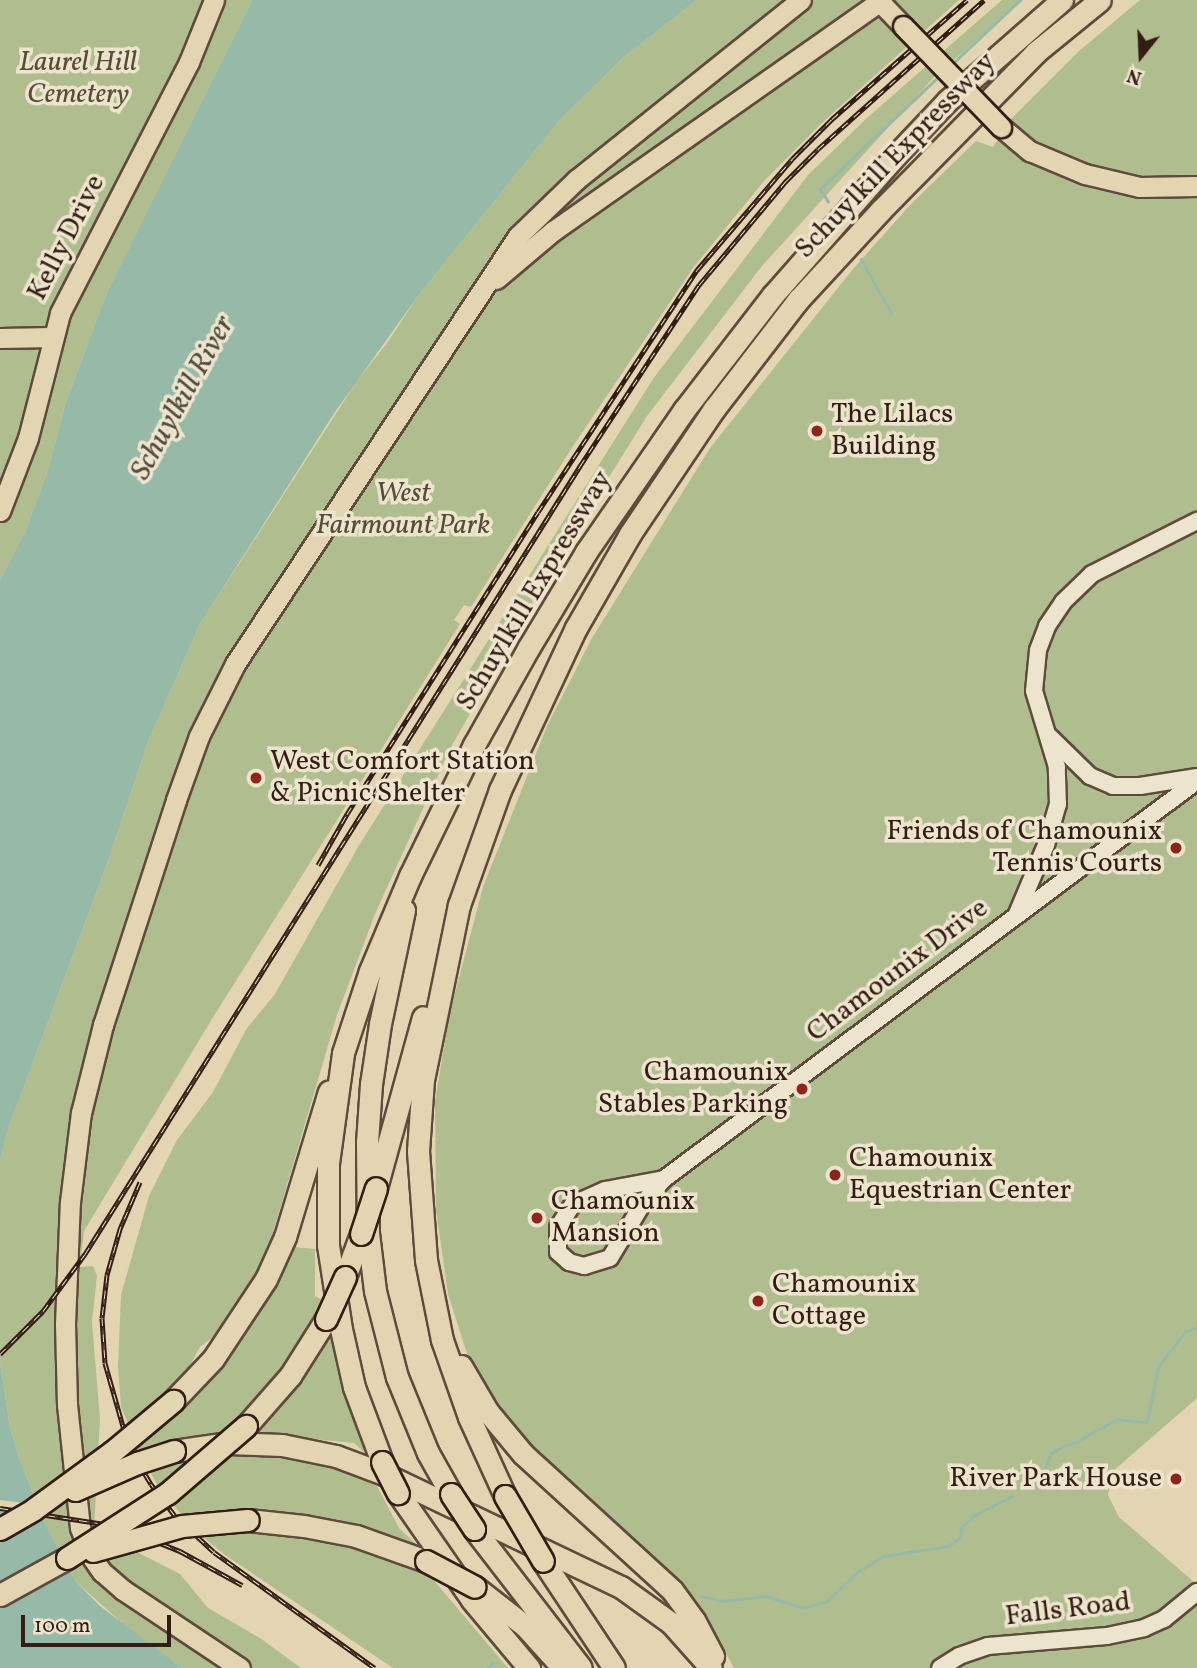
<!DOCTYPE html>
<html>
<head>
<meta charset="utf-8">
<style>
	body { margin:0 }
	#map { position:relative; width:1197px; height:1668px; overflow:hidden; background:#e4d5b2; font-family:Vollkorn,serif }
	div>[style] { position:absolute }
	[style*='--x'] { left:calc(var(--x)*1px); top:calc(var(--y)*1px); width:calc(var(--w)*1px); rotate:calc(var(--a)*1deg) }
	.green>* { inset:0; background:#b0be8f }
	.water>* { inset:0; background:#97b9a7 }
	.pier>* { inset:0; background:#e4d5b2 }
	.stream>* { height:2.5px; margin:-1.25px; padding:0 1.25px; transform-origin:1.25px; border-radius:1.25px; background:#97b9a7 }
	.roads { filter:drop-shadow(2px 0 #5f4b3c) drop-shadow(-2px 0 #5f4b3c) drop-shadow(0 2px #5f4b3c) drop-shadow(0 -2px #5f4b3c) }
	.minor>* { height:16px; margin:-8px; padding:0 8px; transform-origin:8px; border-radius:8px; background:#ede4cd }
	.major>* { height:19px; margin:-9.5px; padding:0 9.5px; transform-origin:9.5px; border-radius:9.5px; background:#e4d5b2 }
	.highway>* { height:21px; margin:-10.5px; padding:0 10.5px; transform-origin:10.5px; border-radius:10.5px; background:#e4d5b2 }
	.rail>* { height:5px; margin-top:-2.5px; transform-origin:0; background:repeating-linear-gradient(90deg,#ede4cd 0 8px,#331d14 0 16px); box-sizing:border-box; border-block:2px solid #331d14 }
	.bridges { filter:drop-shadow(2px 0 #331d14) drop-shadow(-2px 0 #331d14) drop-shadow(0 2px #331d14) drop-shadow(0 -2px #331d14) }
	.major-bridge>* { height:19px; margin:-9.5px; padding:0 9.5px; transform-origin:9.5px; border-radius:9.5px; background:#e4d5b2 }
	.highway-bridge>* { height:21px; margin:-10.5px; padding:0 10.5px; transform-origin:10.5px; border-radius:10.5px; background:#e4d5b2 }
	.dots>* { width:19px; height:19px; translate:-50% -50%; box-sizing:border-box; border:4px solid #ede4cd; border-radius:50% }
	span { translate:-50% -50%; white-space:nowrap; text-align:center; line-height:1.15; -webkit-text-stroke:7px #ede4cd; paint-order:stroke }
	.park-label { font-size:28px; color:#584d39; font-style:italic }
	.street-label { font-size:28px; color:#331d14 }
	.poi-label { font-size:28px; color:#331d14 }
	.left { translate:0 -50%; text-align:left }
	.right { translate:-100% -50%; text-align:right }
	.water-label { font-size:30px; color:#514c40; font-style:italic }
	.north { position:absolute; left:1106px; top:21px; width:70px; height:70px; -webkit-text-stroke:5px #ede4cd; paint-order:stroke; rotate:198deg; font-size:19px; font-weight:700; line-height:28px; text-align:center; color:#331d14 }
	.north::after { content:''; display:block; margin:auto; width:24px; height:32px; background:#331d14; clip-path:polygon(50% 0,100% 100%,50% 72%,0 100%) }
	.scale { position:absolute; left:21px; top:1615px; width:150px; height:32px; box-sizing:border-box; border:4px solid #331d14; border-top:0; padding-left:9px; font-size:21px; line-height:24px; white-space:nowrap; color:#331d14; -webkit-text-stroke:5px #ede4cd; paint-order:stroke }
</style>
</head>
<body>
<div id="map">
	<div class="green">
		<div style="clip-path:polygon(0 0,252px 0,107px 292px,65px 405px,49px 467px,26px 530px,0 580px)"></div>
		<div style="clip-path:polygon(697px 0,959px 0,823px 122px,764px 181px,693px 268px,573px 446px,471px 607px,464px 605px,454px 620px,460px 624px,212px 1019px,84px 1231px,80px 1267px,93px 1266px,97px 1276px,92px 1322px,100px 1419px,94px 1530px,180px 1574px,208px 1608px,260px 1638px,301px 1668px,182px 1668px,129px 1629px,76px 1582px,44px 1522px,18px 1455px,10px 1427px,0 1362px,0 1161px,7px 1132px,107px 864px,148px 742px,200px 624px,357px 381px,387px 343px,418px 296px,559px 121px,624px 57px)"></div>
		<div style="clip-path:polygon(1002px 0,1023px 0,934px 77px,762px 266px,647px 416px,565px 548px,451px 747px,375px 914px,337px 1015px,267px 1253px,222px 1330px,200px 1347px,183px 1378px,210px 1377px,243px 1335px,294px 1247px,315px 1249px,315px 1296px,324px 1301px,296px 1348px,260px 1397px,276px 1406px,306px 1371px,330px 1333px,349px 1409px,367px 1455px,354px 1443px,251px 1433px,253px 1450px,341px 1466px,377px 1486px,399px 1528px,417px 1545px,378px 1533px,328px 1535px,433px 1571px,431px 1577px,508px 1668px,393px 1668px,225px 1555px,193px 1529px,158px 1486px,144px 1461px,121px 1407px,118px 1367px,121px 1295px,149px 1196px,177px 1140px,213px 1092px,247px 1028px,275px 994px,358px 847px,653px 379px,808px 175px,868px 117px)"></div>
		<div style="clip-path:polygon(1140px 0,1197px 0,1197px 1398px,1112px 1472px,1108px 1495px,1119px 1517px,1194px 1582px,1161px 1610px,1141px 1620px,1113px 1627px,981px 1640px,954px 1650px,929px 1668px,734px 1668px,710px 1624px,684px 1588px,653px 1556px,548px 1468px,492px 1401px,470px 1363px,448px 1294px,436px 1210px,435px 1101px,450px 1012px,483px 887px,547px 726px,592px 638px,710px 448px,853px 269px,911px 204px,976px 141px,993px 147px,1011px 119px,1079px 51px)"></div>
		<div style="clip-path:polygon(1197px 1604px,1197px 1668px,954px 1668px,992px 1654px,1139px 1639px,1171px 1625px)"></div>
	</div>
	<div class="water">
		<div style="clip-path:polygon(252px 0,697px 0,624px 57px,559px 121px,418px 296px,335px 412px,200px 624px,148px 742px,107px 864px,7px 1132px,0 1161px,0 580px,26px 530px,49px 467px,65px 405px,107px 292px)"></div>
		<div style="clip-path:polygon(0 1362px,10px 1427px,18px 1455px,44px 1522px,76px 1582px,100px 1606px,182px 1668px,0 1668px)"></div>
	</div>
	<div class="pier">
		<div style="clip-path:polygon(37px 1495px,46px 1517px,0 1542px,0 1517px,8px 1512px,0 1511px,0 1500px,24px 1503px)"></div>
	</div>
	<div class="stream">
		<div style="--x:951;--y:65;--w:95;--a:-43.3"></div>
		<div style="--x:828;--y:202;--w:15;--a:-122"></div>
		<div style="--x:820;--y:189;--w:167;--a:-43.5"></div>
		<div style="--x:861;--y:259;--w:63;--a:60.6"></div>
		<div style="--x:1036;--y:1483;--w:11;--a:-49"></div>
		<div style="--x:1043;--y:1475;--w:22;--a:-72"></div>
		<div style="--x:1050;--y:1454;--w:15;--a:-32"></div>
		<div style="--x:1063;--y:1446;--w:11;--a:-15"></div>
		<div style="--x:1074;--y:1443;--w:49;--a:-29.2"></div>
		<div style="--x:1117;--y:1419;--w:30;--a:6"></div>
		<div style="--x:1147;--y:1422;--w:56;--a:-78.7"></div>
		<div style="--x:1158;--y:1367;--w:44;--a:-52.4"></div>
		<div style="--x:1185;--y:1332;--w:13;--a:-23"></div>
		<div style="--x:701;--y:1596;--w:22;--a:13"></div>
		<div style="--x:722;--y:1601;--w:44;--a:-6.5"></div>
		<div style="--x:766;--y:1596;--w:38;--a:18"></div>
		<div style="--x:802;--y:1608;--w:8;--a:-14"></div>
		<div style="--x:810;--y:1606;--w:18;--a:-16"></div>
		<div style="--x:827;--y:1601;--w:42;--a:-44"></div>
		<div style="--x:857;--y:1572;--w:31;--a:-31"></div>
		<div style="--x:884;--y:1556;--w:65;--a:-8.9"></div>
		<div style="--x:948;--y:1546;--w:14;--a:-34"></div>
		<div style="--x:960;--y:1538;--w:10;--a:-84"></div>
		<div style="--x:961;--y:1528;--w:19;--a:-43"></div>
		<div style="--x:975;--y:1515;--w:42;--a:-27.2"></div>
		<div style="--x:488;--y:1668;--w:7;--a:-45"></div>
	</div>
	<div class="roads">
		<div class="minor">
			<div style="--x:1050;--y:737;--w:56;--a:44.3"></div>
			<div style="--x:1090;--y:776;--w:25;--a:23"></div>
			<div style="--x:1113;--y:786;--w:27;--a:0"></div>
			<div style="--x:1140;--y:786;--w:58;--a:-9"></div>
			<div style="--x:1016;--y:916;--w:77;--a:-67.1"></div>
			<div style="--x:1046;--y:845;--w:43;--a:-73.7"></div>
			<div style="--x:1058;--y:804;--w:37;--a:-92"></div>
			<div style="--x:1057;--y:767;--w:79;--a:-106.8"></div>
			<div style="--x:1034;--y:691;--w:41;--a:-84.4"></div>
			<div style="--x:1038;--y:650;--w:26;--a:-69"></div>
			<div style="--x:1047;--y:626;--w:29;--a:-56"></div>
			<div style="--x:1063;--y:602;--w:40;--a:-44"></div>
			<div style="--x:1092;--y:574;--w:118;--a:-26.8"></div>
			<div style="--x:664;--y:1179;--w:60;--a:169.4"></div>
			<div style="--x:605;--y:1190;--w:35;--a:156"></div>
			<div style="--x:573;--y:1204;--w:27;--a:123"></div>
			<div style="--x:558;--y:1227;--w:25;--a:90"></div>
			<div style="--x:558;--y:1252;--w:15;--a:42"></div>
			<div style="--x:569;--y:1262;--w:16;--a:15"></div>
			<div style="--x:584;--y:1266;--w:27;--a:-17"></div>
			<div style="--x:610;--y:1258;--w:64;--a:-59"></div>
			<div style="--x:643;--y:1203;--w:32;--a:-49"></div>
			<div style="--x:664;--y:1179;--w:665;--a:-36.75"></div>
			<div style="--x:940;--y:1668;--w:22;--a:-32"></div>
			<div style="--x:959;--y:1656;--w:31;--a:-19"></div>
			<div style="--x:988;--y:1646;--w:119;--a:-4.8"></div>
			<div style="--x:1107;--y:1636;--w:38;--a:-12"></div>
			<div style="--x:1144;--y:1628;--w:22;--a:-24"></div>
			<div style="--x:1164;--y:1619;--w:43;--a:-39.3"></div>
		</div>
		<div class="major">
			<div style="--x:878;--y:0;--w:36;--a:46"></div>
			<div style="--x:1001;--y:127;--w:38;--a:40"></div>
			<div style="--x:1030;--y:151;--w:60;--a:22.7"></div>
			<div style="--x:1085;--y:174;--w:56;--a:13.5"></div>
			<div style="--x:1139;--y:187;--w:58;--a:-1"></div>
			<div style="--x:496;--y:279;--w:75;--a:-40.1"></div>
			<div style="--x:553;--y:231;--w:402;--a:-35.1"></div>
			<div style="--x:0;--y:338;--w:52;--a:-1.1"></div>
			<div style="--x:0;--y:511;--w:78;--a:-69"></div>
			<div style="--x:28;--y:438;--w:129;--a:-75.6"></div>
			<div style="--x:60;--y:313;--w:282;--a:-62.8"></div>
			<div style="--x:189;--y:62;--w:67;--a:-68"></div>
			<div style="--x:240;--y:1668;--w:141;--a:-146.3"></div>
			<div style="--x:123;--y:1590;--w:28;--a:-139"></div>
			<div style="--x:102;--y:1572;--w:21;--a:-125"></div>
			<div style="--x:90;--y:1555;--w:29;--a:-110"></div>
			<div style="--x:80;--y:1528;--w:124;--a:-96"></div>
			<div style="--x:67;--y:1405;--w:81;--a:-91.4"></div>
			<div style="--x:65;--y:1324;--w:122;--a:-87.7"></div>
			<div style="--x:70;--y:1202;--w:90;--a:-83"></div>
			<div style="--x:81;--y:1113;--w:91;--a:-76"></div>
			<div style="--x:103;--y:1025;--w:237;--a:-72"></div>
			<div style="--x:176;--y:800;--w:68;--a:-70.2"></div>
			<div style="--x:199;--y:736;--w:80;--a:-63.4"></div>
			<div style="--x:235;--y:664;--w:513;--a:-56.53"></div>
			<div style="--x:518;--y:236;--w:81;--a:-44"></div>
			<div style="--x:576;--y:180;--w:288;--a:-38.7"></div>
		</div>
		<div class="highway">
			<div style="--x:404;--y:910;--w:116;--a:101.9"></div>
			<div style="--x:380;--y:1024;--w:61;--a:98.5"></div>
			<div style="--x:371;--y:1084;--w:58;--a:93.9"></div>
			<div style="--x:367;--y:1142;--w:91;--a:89.4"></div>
			<div style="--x:368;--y:1233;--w:58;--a:83.1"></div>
			<div style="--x:375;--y:1291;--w:89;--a:75.7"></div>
			<div style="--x:397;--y:1377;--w:82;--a:67.8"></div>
			<div style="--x:428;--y:1453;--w:47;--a:60.7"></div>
			<div style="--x:376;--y:1188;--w:177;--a:-74.6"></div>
			<div style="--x:345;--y:1277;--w:46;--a:-69.6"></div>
			<div style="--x:461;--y:1366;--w:53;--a:59.6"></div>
			<div style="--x:488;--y:1412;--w:55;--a:50.2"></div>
			<div style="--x:523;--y:1454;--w:202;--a:42.4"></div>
			<div style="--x:672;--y:1590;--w:37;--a:54"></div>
			<div style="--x:694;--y:1620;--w:41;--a:62.2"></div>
			<div style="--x:173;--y:1401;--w:58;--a:-46.4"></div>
			<div style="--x:213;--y:1359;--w:96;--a:-56.5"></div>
			<div style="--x:266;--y:1279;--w:46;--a:-65.7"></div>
			<div style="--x:285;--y:1237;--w:152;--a:-73.2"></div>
			<div style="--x:246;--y:1426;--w:67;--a:-48.7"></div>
			<div style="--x:290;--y:1376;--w:67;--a:-57.7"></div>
			<div style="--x:174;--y:1451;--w:55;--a:-8.4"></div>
			<div style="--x:228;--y:1443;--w:54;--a:2.1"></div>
			<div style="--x:282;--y:1445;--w:55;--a:11.5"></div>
			<div style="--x:336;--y:1456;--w:51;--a:20.6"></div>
			<div style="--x:384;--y:1474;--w:263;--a:25.5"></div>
			<div style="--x:621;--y:1587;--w:62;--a:35.8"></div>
			<div style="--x:671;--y:1623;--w:60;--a:48.4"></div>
			<div style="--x:382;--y:1462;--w:80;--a:-110.5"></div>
			<div style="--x:354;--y:1387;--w:59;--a:-102.6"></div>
			<div style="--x:341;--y:1329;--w:85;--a:-98.8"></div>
			<div style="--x:328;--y:1245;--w:82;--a:-90"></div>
			<div style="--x:328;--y:1163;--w:111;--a:-82.2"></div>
			<div style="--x:343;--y:1053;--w:86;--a:-71.8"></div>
			<div style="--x:370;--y:971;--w:103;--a:-67.2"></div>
			<div style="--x:410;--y:876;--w:146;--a:-64"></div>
			<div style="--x:474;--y:745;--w:112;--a:-60.7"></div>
			<div style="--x:529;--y:647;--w:111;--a:-59"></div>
			<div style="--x:586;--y:552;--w:173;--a:-55.4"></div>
			<div style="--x:684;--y:410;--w:145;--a:-52.3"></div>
			<div style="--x:773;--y:295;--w:186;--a:-48.7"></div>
			<div style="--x:896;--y:155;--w:74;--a:-46.6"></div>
			<div style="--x:947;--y:101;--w:153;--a:-41.3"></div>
			<div style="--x:398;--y:1493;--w:130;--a:55.3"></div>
			<div style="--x:472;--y:1600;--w:89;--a:50"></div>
			<div style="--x:505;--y:1496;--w:87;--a:-114.5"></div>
			<div style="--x:469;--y:1417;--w:82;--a:-109.3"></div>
			<div style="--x:442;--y:1340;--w:82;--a:-101.3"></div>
			<div style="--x:426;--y:1260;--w:109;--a:-94.2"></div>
			<div style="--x:418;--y:1151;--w:71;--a:-86"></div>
			<div style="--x:423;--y:1080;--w:179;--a:-78.4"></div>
			<div style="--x:459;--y:905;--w:122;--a:-70.4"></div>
			<div style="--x:500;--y:790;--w:179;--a:-64.9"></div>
			<div style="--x:576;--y:628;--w:108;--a:-60.1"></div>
			<div style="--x:630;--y:534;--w:151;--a:-56.1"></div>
			<div style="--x:714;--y:409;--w:138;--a:-52.4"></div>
			<div style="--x:798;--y:300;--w:122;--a:-47.3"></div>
			<div style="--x:881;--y:210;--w:221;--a:-45.5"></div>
			<div style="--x:1036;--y:52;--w:82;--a:-39.1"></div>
			<div style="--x:248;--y:1520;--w:56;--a:6.1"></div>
			<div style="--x:304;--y:1526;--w:53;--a:10.9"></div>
			<div style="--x:356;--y:1536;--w:74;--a:19.7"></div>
			<div style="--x:474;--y:1529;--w:175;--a:52.4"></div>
			<div style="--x:543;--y:1561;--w:128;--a:56.4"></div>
			<div style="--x:475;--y:1587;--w:63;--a:38"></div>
			<div style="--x:525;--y:1626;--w:57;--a:47.9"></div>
			<div style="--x:0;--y:1595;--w:77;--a:-28.9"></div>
		</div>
	</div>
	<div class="rail">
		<div style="--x:318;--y:865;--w:59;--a:-60.4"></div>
		<div style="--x:347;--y:814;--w:357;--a:-57.7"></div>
		<div style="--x:538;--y:512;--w:290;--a:-56.7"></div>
		<div style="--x:697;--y:270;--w:146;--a:-49.4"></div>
		<div style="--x:792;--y:159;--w:57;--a:-45"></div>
		<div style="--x:832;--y:119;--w:180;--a:-41.4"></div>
		<div style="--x:140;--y:1182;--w:51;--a:113.1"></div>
		<div style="--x:120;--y:1229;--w:48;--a:105.8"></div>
		<div style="--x:107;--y:1275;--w:43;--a:96.6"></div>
		<div style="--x:102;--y:1318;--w:45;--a:86.2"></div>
		<div style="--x:105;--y:1363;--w:87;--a:74.1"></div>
		<div style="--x:129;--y:1447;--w:43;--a:59.3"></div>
		<div style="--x:151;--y:1484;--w:39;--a:53"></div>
		<div style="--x:174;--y:1515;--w:54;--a:42.8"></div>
		<div style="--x:214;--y:1552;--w:198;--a:35.8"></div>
		<div style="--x:0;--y:1354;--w:61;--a:-45"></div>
		<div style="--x:43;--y:1311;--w:71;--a:-53.6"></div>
		<div style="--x:85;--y:1254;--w:931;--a:-57.86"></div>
		<div style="--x:580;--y:466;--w:217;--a:-56.7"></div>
		<div style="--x:699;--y:285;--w:136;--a:-50.1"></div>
		<div style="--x:786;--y:181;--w:45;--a:-45"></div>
		<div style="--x:818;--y:149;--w:223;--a:-41.9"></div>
		<div style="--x:0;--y:1508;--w:119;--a:8.7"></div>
		<div style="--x:118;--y:1526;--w:67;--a:22"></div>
		<div style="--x:180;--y:1551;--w:71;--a:28.7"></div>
	</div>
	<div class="bridges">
		<div class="major-bridge">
			<div style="--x:903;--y:26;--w:141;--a:45.9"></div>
		</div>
		<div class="highway-bridge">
			<div style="--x:361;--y:1234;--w:48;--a:-71.9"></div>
			<div style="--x:326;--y:1319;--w:46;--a:-65.7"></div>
			<div style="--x:382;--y:1462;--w:35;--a:63"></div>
			<div style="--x:75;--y:1490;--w:68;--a:-23.5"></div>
			<div style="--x:137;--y:1463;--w:39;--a:-18"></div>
			<div style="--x:451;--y:1494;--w:42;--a:56.7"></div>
			<div style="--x:505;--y:1496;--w:75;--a:59.7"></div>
			<div style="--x:0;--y:1529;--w:39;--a:-30"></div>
			<div style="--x:34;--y:1509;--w:97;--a:-36.2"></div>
			<div style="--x:112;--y:1452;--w:80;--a:-39.9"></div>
			<div style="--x:93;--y:1551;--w:92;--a:-15.7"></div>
			<div style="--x:182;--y:1526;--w:66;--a:-5.2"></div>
			<div style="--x:67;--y:1558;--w:120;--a:-32.8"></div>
			<div style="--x:168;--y:1493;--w:103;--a:-40.7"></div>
			<div style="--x:426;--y:1561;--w:55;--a:28"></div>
		</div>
	</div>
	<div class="dots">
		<div style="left:817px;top:431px;background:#8f2418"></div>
		<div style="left:256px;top:778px;background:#8f2418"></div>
		<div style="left:1176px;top:848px;background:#8f2418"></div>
		<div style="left:802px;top:1089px;background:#8f2418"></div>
		<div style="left:835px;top:1175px;background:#8f2418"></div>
		<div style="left:537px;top:1218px;background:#8f2418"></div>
		<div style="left:758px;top:1301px;background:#8f2418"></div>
		<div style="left:1176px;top:1479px;background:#8f2418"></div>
	</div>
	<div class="park-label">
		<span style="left:78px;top:79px">Laurel Hill<br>Cemetery</span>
		<span style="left:403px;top:510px">West<br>Fairmount Park</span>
	</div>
	<div class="street-label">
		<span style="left:896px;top:156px;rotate:-46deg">Schuylkill Expressway</span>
		<span style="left:67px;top:238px;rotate:-63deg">Kelly Drive</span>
		<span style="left:535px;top:591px;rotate:-59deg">Schuylkill Expressway</span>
		<span style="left:898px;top:971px;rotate:-37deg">Chamounix Drive</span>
		<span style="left:1068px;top:1610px;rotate:-7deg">Falls Road</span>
	</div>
	<div class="poi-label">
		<span class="left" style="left:831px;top:431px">The Lilacs<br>Building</span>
		<span class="left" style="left:270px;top:778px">West Comfort Station<br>&amp; Picnic Shelter</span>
		<span class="right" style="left:1162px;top:848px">Friends of Chamounix<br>Tennis Courts</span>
		<span class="right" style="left:788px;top:1089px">Chamounix<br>Stables Parking</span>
		<span class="left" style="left:849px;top:1175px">Chamounix<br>Equestrian Center</span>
		<span class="left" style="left:551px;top:1218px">Chamounix<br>Mansion</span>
		<span class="left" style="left:772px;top:1301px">Chamounix<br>Cottage</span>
		<span class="right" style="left:1162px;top:1479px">River Park House</span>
	</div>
	<div class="water-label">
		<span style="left:183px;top:398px;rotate:-61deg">Schuylkill River</span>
	</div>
	<div class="north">N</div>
	<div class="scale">100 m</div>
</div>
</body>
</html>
